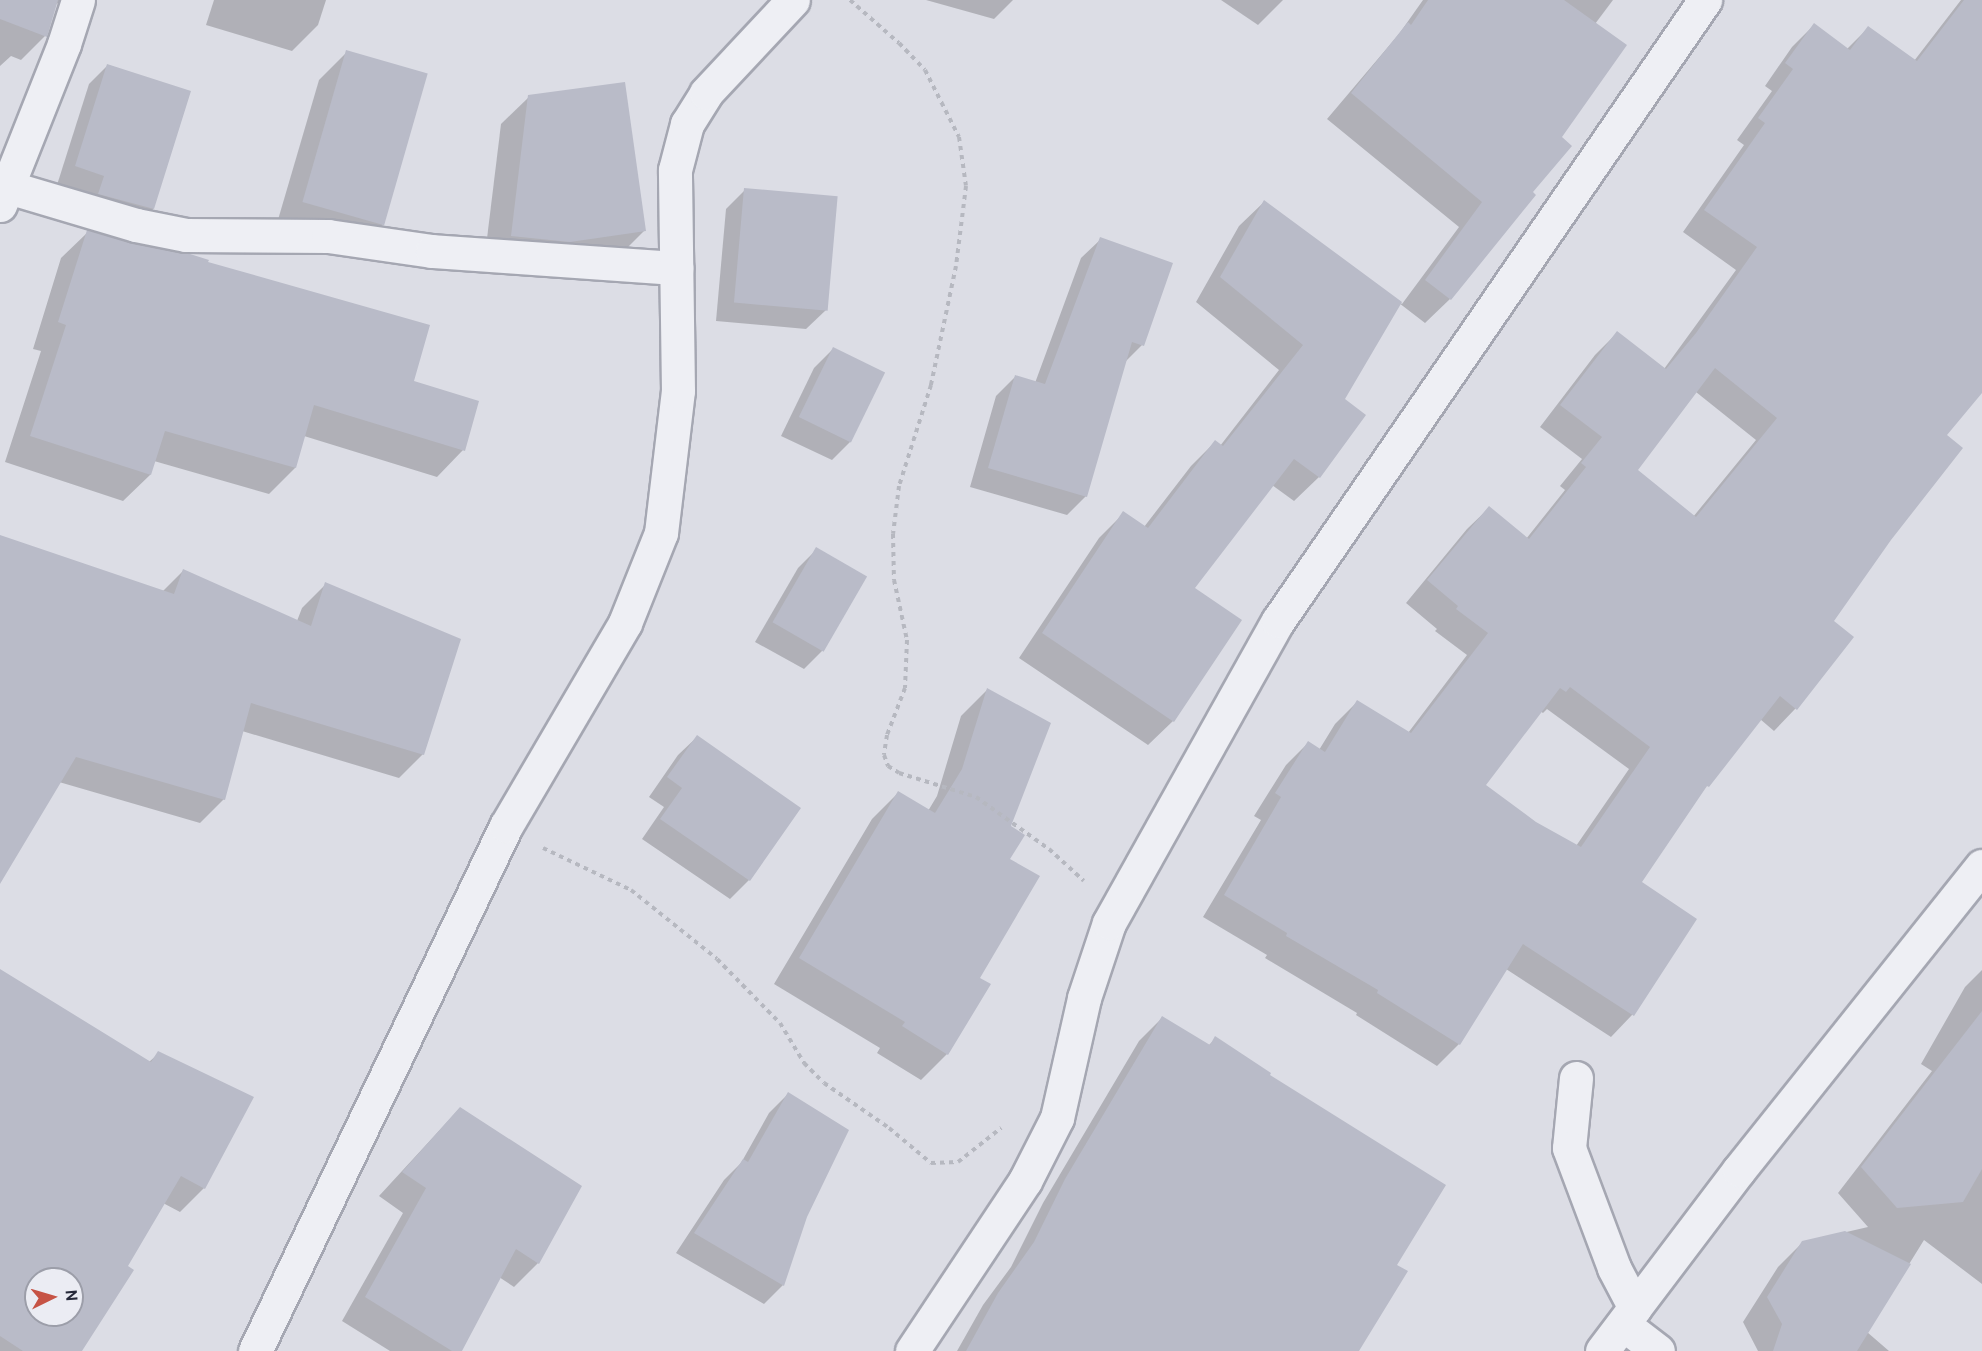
<!DOCTYPE html>
<html>
<head>
<meta charset="utf-8">
<style>
	body { margin:0 }
	#map { position:relative; width:1982px; height:1351px; overflow:hidden; background:#dcdde5; font-family:Overpass,sans-serif }
	div>[style] { position:absolute }
	[style*='--x'] { left:calc(var(--x)*1px); top:calc(var(--y)*1px); width:calc(var(--w)*1px); rotate:calc(var(--a)*1deg) }
	.shadow>* { inset:0; background:#0003 }
	.building>* { inset:0; background:#b9bbc8; transform-origin:0 0 }
	.path>* { height:4px; margin-top:-2px; transform-origin:0; background:repeating-linear-gradient(90deg,#b6b8c0 0 4.5px,transparent 0 9px) }
	.roads { filter:drop-shadow(2px 0 #a5a7b2) drop-shadow(-2px 0 #a5a7b2) drop-shadow(0 2px #a5a7b2) drop-shadow(0 -2px #a5a7b2) }
	.minor>* { height:33px; margin:-16.5px; padding:0 16.5px; transform-origin:16.5px; border-radius:16.5px; background:#eeeff4 }
	span { translate:-50% -50%; white-space:nowrap; text-align:center; line-height:1.15; -webkit-text-stroke:4.5px #ebecf3; paint-order:stroke }
	.north { position:absolute; left:24px; top:1267px; width:60px; height:60px; box-sizing:border-box; background:#ebecf3; border:2px solid #9c9ea9; border-radius:50%; rotate:85deg; font-size:16px; font-weight:700; line-height:24px; text-align:center; color:#26293a }
	.north::after { content:''; display:block; margin:auto; width:21px; height:27px; background:#c65345; clip-path:polygon(50% 0,100% 100%,50% 72%,0 100%) }
</style>
</head>
<body>
<div id="map">
	<div class="shadow">
		<div style="clip-path:polygon(0 0,63px 0,55px 5px,45px 36px,21px 60px,11px 56px,0 66px)"></div>
		<div style="clip-path:polygon(214px 0,326px 0,318px 25px,292px 51px,206px 25px)"></div>
		<div style="clip-path:polygon(926px 0,1013px 0,994px 19px)"></div>
		<div style="clip-path:polygon(1221px 0,1283px 0,1258px 25px)"></div>
		<div style="clip-path:polygon(1423px 0,1613px 0,1595px 24px,1560px 137px,1531px 192px,1450px 299px,1425px 323px,1399px 303px,1343px 400px,1319px 477px,1294px 501px,1272px 485px,1192px 589px,1173px 721px,1148px 745px,1019px 658px,1099px 538px,1124px 513px,1144px 527px,1191px 466px,1215px 442px,1220px 446px,1279px 370px,1196px 302px,1239px 226px,1264px 202px,1402px 304px,1459px 227px,1327px 119px,1399px 34px)"></div>
		<div style="clip-path:polygon(evenodd,1961px 0,1982px 0,1982px 390px,1945px 435px,1890px 539px,1832px 621px,1852px 637px,1795px 709px,1774px 731px,1760px 719px,1697px 798px,1640px 883px,1695px 919px,1632px 1015px,1611px 1037px,1506px 969px,1459px 1044px,1437px 1066px,1356px 1015px,1357px 1013px,1265px 958px,1267px 955px,1203px 917px,1261px 820px,1254px 816px,1286px 765px,1308px 743px,1319px 750px,1335px 724px,1357px 702px,1408px 733px,1467px 655px,1435px 631px,1437px 629px,1406px 603px,1467px 529px,1489px 508px,1526px 539px,1565px 490px,1560px 486px,1582px 459px,1540px 427px,1595px 355px,1617px 333px,1664px 369px,1736px 270px,1683px 232px,1744px 145px,1737px 140px,1772px 91px,1765px 86px,1792px 47px,1814px 25px,1847px 49px,1868px 28px,1914px 61px,1961px 0,1696px 392px,1756px 440px,1693px 517px,1636px 470px,1696px 392px,1961px 0,1547px 709px,1629px 769px,1576px 846px,1536px 824px,1484px 786px,1540px 711px,1543px 713px,1547px 709px)"></div>
		<div style="clip-path:polygon(347px 52px,383px 224px,356px 252px,275px 230px,319px 80px)"></div>
		<div style="clip-path:polygon(108px 65px,190px 92px,153px 209px,134px 228px,57px 185px,89px 84px)"></div>
		<div style="clip-path:polygon(529px 97px,644px 231px,617px 258px,484px 263px,501px 124px)"></div>
		<div style="clip-path:polygon(745px 190px,826px 310px,806px 329px,716px 321px,726px 209px)"></div>
		<div style="clip-path:polygon(88px 232px,206px 263px,412px 382px,463px 450px,437px 477px,304px 436px,295px 468px,269px 494px,154px 461px,150px 475px,123px 501px,5px 462px,41px 351px,33px 349px,61px 258px)"></div>
		<div style="clip-path:polygon(1101px 239px,1142px 345px,1124px 363px,1086px 496px,1067px 515px,970px 487px,996px 396px,1015px 377px,1035px 383px,1081px 258px)"></div>
		<div style="clip-path:polygon(833px 349px,851px 441px,832px 460px,781px 436px,814px 368px)"></div>
		<div style="clip-path:polygon(0 545px,163px 591px,183px 571px,297px 621px,302px 608px,326px 584px,423px 754px,399px 778px,242px 731px,224px 799px,200px 823px,59px 782px,0 881px)"></div>
		<div style="clip-path:polygon(817px 549px,823px 650px,804px 669px,755px 642px,798px 568px)"></div>
		<div style="clip-path:polygon(987px 690px,1008px 860px,978px 978px,947px 1054px,921px 1080px,877px 1053px,880px 1048px,774px 984px,872px 819px,898px 793px,928px 811px,937px 796px,961px 716px)"></div>
		<div style="clip-path:polygon(697px 737px,799px 808px,749px 880px,730px 899px,642px 839px,664px 807px,649px 797px,678px 755px)"></div>
		<div style="clip-path:polygon(1982px 970px,1982px 1284px,1924px 1240px,1867px 1332px,1889px 1351px,1758px 1351px,1743px 1322px,1778px 1267px,1803px 1242px,1868px 1227px,1838px 1193px,1932px 1071px,1921px 1064px,1965px 987px)"></div>
		<div style="clip-path:polygon(evenodd,0 971px,149px 1062px,159px 1053px,204px 1188px,180px 1212px,163px 1203px,126px 1266px,81px 1351px,0 1351px,0 971px,36px 1279px,72px 1279px,72px 1315px,36px 1315px,36px 1279px)"></div>
		<div style="clip-path:polygon(1162px 1018px,1208px 1046px,1216px 1038px,1268px 1075px,1395px 1265px,1357px 1351px,957px 1351px,983px 1305px,1011px 1267px,1043px 1203px,1139px 1041px)"></div>
		<div style="clip-path:polygon(788px 1094px,806px 1217px,783px 1285px,764px 1304px,676px 1253px,724px 1180px,741px 1163px,769px 1113px)"></div>
		<div style="clip-path:polygon(460px 1108px,580px 1186px,538px 1263px,514px 1287px,499px 1277px,461px 1351px,390px 1351px,342px 1321px,403px 1213px,379px 1196px)"></div>
	</div>
	<div class="building">
		<div style="clip-path:polygon(0 0,58px 0,47px 37px,0 19px)"></div>
		<div style="clip-path:polygon(1428px 0,1564px 0,1627px 45px,1562px 137px,1572px 146px,1533px 192px,1536px 195px,1451px 300px,1425px 280px,1482px 202px,1351px 93px,1408px 22px,1411px 25px)"></div>
		<div style="clip-path:polygon(evenodd,1964px 0,1982px 0,1982px 393px,1947px 435px,1963px 448px,1891px 540px,1834px 621px,1854px 637px,1797px 710px,1780px 696px,1709px 787px,1707px 786px,1642px 882px,1697px 919px,1634px 1016px,1523px 944px,1460px 1045px,1377px 993px,1378px 990px,1286px 936px,1287px 933px,1224px 895px,1281px 797px,1275px 793px,1308px 741px,1325px 752px,1357px 700px,1411px 733px,1488px 633px,1456px 609px,1458px 606px,1427px 580px,1489px 506px,1529px 539px,1586px 467px,1581px 463px,1602px 437px,1560px 405px,1617px 331px,1666px 369px,1696px 333px,1757px 247px,1704px 210px,1765px 123px,1758px 118px,1793px 69px,1785px 63px,1814px 23px,1850px 50px,1868px 26px,1917px 61px,1964px 0,1715px 368px,1777px 418px,1696px 517px,1638px 470px,1715px 368px,1964px 0,1570px 687px,1650px 747px,1581px 847px,1536px 822px,1486px 785px,1560px 688px,1566px 692px,1570px 687px)"></div>
		<div style="left:346px;top:50px;width:85px;height:158px;rotate:16deg"></div>
		<div style="clip-path:polygon(107px 64px,191px 91px,154px 209px,98px 194px,104px 176px,75px 166px)"></div>
		<div style="clip-path:polygon(625px 82px,646px 231px,570px 242px,511px 236px,528px 95px)"></div>
		<div style="left:744px;top:188px;width:94px;height:115px;rotate:5deg"></div>
		<div style="clip-path:polygon(1264px 200px,1402px 302px,1345px 399px,1366px 415px,1320px 478px,1294px 459px,1195px 588px,1242px 620px,1174px 722px,1042px 633px,1123px 511px,1148px 528px,1215px 440px,1223px 446px,1303px 345px,1220px 277px)"></div>
		<div style="clip-path:polygon(87px 230px,132px 243px,190px 254px,209px 260px,208px 262px,430px 325px,414px 381px,479px 401px,465px 451px,314px 405px,296px 468px,165px 431px,151px 475px,30px 436px,66px 325px,58px 322px)"></div>
		<div style="clip-path:polygon(1100px 237px,1173px 263px,1144px 346px,1132px 342px,1087px 497px,988px 468px,1015px 375px,1045px 384px)"></div>
		<div style="left:833px;top:347px;width:58px;height:78px;rotate:26deg"></div>
		<div style="clip-path:polygon(0 535px,174px 594px,183px 569px,311px 626px,325px 582px,461px 639px,424px 755px,251px 703px,225px 800px,76px 757px,0 884px)"></div>
		<div style="left:816px;top:547px;width:59px;height:87px;rotate:30deg"></div>
		<div style="clip-path:polygon(987px 688px,1051px 723px,1011px 826px,1025px 835px,1010px 859px,1040px 876px,980px 978px,991px 984px,948px 1055px,902px 1026px,905px 1022px,799px 958px,898px 791px,935px 813px,962px 769px)"></div>
		<div style="clip-path:polygon(697px 735px,801px 808px,750px 881px,660px 819px,682px 788px,667px 777px)"></div>
		<div style="clip-path:polygon(evenodd,0 969px,151px 1062px,158px 1051px,254px 1097px,205px 1189px,181px 1176px,128px 1266px,134px 1270px,82px 1351px,23px 1351px,0 1336px,0 969px,36px 1279px,72px 1279px,72px 1315px,36px 1315px,36px 1279px)"></div>
		<div style="clip-path:polygon(1982px 1011px,1982px 1169px,1963px 1202px,1897px 1208px,1861px 1167px)"></div>
		<div style="clip-path:polygon(1162px 1016px,1210px 1045px,1215px 1036px,1271px 1073px,1270px 1075px,1446px 1185px,1397px 1265px,1408px 1271px,1359px 1351px,966px 1351px,998px 1293px,1034px 1242px,1065px 1179px)"></div>
		<div style="clip-path:polygon(788px 1092px,849px 1130px,807px 1217px,784px 1286px,694px 1233px,743px 1159px,748px 1162px)"></div>
		<div style="clip-path:polygon(460px 1107px,582px 1186px,539px 1264px,516px 1249px,462px 1351px,452px 1351px,365px 1297px,426px 1188px,402px 1172px)"></div>
		<div style="clip-path:polygon(1845px 1231px,1911px 1264px,1857px 1351px,1773px 1351px,1782px 1324px,1767px 1297px,1802px 1241px)"></div>
	</div>
	<div class="path">
		<div style="--x:850;--y:0;--w:65;--a:41.3"></div>
		<div style="--x:899;--y:43;--w:37;--a:46"></div>
		<div style="--x:925;--y:70;--w:75;--a:63.1"></div>
		<div style="--x:959;--y:137;--w:49;--a:81.9"></div>
		<div style="--x:966;--y:186;--w:81;--a:97.1"></div>
		<div style="--x:956;--y:266;--w:122;--a:101.9"></div>
		<div style="--x:931;--y:385;--w:106;--a:107.6"></div>
		<div style="--x:899;--y:486;--w:48;--a:97.1"></div>
		<div style="--x:893;--y:534;--w:46;--a:88.8"></div>
		<div style="--x:894;--y:580;--w:61;--a:77.8"></div>
		<div style="--x:907;--y:640;--w:48;--a:92.4"></div>
		<div style="--x:905;--y:688;--w:50;--a:111"></div>
		<div style="--x:887;--y:735;--w:20;--a:99"></div>
		<div style="--x:884;--y:755;--w:12;--a:70"></div>
		<div style="--x:888;--y:766;--w:13;--a:32"></div>
		<div style="--x:899;--y:773;--w:81;--a:17.3"></div>
		<div style="--x:976;--y:797;--w:90;--a:35.5"></div>
		<div style="--x:1049;--y:849;--w:47;--a:42.4"></div>
		<div style="--x:543;--y:848;--w:98;--a:25.5"></div>
		<div style="--x:631;--y:890;--w:110;--a:38.7"></div>
		<div style="--x:717;--y:959;--w:90;--a:45.5"></div>
		<div style="--x:780;--y:1023;--w:47;--a:59"></div>
		<div style="--x:804;--y:1063;--w:28;--a:45"></div>
		<div style="--x:824;--y:1083;--w:79;--a:34.7"></div>
		<div style="--x:889;--y:1128;--w:55;--a:39.8"></div>
		<div style="--x:931;--y:1163;--w:27;--a:-2"></div>
		<div style="--x:958;--y:1162;--w:55;--a:-38.3"></div>
	</div>
	<div class="roads">
		<div class="minor">
			<div style="--x:8;--y:187;--w:134;--a:16.5"></div>
			<div style="--x:136;--y:225;--w:51;--a:11.3"></div>
			<div style="--x:186;--y:235;--w:142;--a:0.4"></div>
			<div style="--x:328;--y:236;--w:105;--a:8.2"></div>
			<div style="--x:432;--y:251;--w:245;--a:4"></div>
			<div style="--x:0;--y:205;--w:173;--a:-68.3"></div>
			<div style="--x:64;--y:44;--w:46;--a:-72.3"></div>
			<div style="--x:1576;--y:1078;--w:70;--a:95.7"></div>
			<div style="--x:1569;--y:1148;--w:128;--a:69.4"></div>
			<div style="--x:1614;--y:1268;--w:45;--a:62.3"></div>
			<div style="--x:1623;--y:1324;--w:44;--a:37.6"></div>
			<div style="--x:255;--y:1351;--w:582;--a:-64.45"></div>
			<div style="--x:506;--y:826;--w:235;--a:-59.6"></div>
			<div style="--x:625;--y:623;--w:97;--a:-68.2"></div>
			<div style="--x:661;--y:533;--w:143;--a:-83.2"></div>
			<div style="--x:678;--y:391;--w:221;--a:-90.8"></div>
			<div style="--x:675;--y:170;--w:48;--a:-75.4"></div>
			<div style="--x:687;--y:124;--w:36;--a:-58"></div>
			<div style="--x:706;--y:93;--w:127;--a:-46.9"></div>
			<div style="--x:912;--y:1351;--w:204;--a:-56.4"></div>
			<div style="--x:1025;--y:1181;--w:71;--a:-63.1"></div>
			<div style="--x:1057;--y:1118;--w:123;--a:-77.3"></div>
			<div style="--x:1084;--y:998;--w:79;--a:-71.6"></div>
			<div style="--x:1109;--y:923;--w:346;--a:-60.8"></div>
			<div style="--x:1278;--y:621;--w:754;--a:-55.49"></div>
			<div style="--x:1602;--y:1351;--w:227;--a:-52.9"></div>
			<div style="--x:1739;--y:1170;--w:389;--a:-51.4"></div>
		</div>
	</div>
	<div class="north">N</div>
</div>
</body>
</html>
